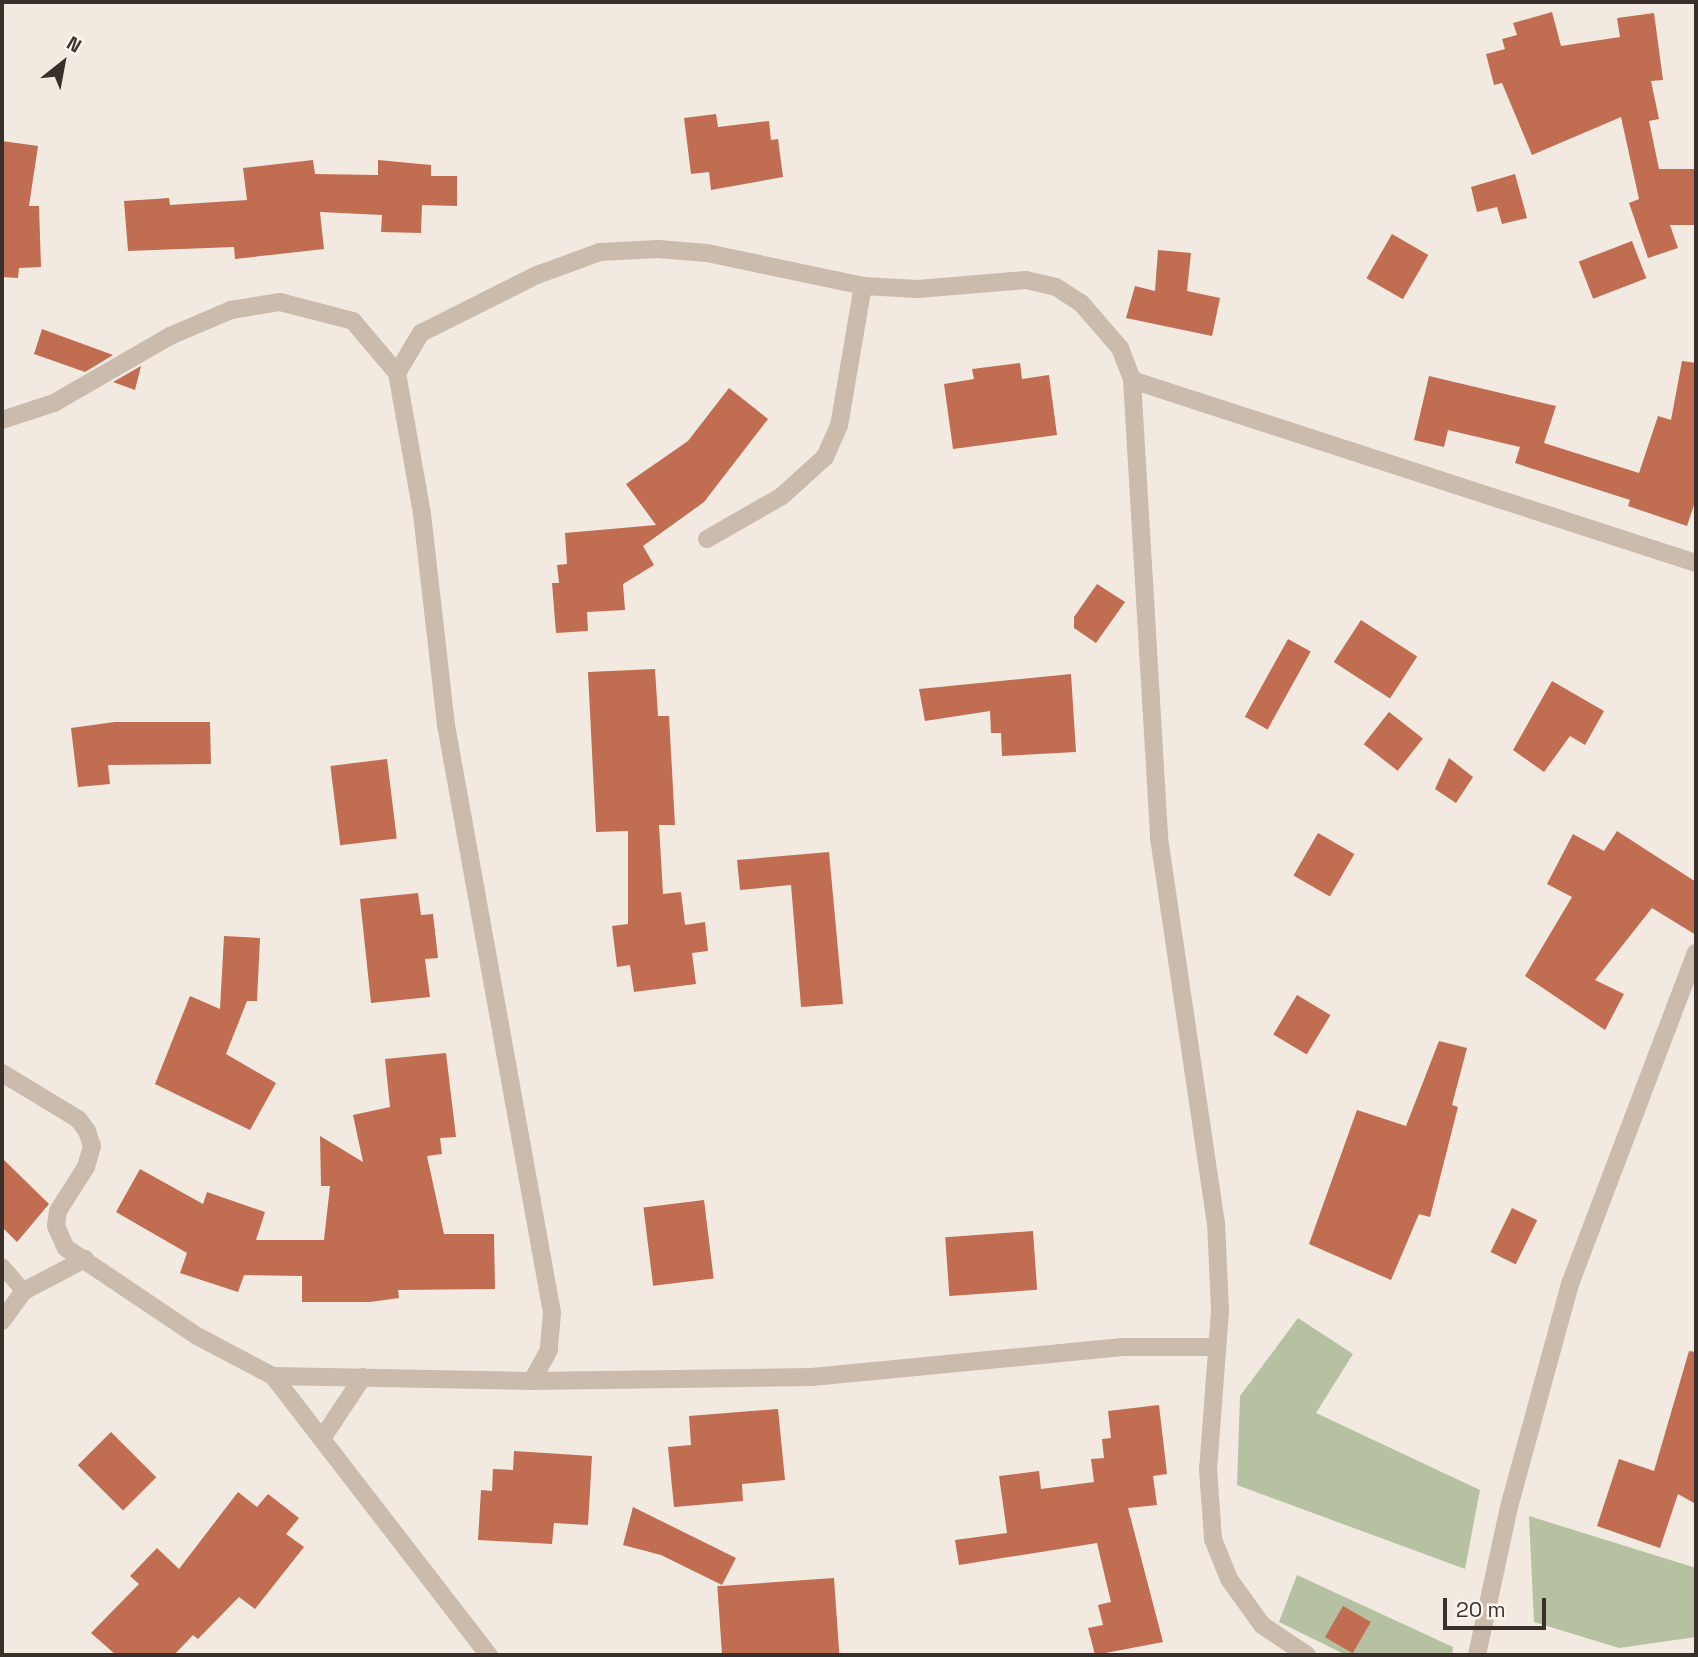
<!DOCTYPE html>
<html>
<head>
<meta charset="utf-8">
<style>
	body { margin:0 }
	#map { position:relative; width:1698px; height:1657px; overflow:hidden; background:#f2eae1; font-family:"Space Grotesk",sans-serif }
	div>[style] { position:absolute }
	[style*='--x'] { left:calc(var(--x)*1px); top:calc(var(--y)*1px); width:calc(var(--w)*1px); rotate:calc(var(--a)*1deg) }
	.green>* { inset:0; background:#b6c1a1 }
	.building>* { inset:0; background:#c06d51; transform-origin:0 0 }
	.service>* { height:16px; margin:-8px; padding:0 8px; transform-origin:8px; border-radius:8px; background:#cabbad }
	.minor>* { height:18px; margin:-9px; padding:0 9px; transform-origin:9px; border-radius:9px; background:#cabbad }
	span { translate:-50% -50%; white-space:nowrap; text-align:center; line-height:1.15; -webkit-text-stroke:5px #faf4ed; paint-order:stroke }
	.frame { position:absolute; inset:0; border:4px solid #39302b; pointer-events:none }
	.north { position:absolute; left:28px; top:28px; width:70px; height:70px; -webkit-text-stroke:5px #faf4ed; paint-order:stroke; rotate:31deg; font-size:19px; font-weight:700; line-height:28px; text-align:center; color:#39302b }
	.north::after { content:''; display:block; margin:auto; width:24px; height:32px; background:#39302b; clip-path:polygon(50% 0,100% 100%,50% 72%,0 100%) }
	.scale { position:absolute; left:1443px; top:1598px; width:103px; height:32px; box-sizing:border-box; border:4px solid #39302b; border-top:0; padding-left:9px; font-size:21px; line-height:24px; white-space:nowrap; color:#39302b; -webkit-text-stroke:5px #faf4ed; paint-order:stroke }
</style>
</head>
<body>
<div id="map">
	<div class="green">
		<div style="clip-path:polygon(1298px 1318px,1353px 1354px,1316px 1413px,1480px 1490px,1465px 1569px,1237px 1485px,1240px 1396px)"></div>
		<div style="clip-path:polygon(1529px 1516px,1696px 1568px,1696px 1637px,1619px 1648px,1534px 1622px)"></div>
		<div style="clip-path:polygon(1297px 1575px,1453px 1647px,1452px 1655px,1346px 1655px,1279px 1622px)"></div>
	</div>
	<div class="building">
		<div style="clip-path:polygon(1552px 12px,1561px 46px,1620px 37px,1617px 18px,1654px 13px,1663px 80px,1651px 81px,1659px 119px,1649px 121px,1659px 169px,1696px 169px,1696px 225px,1670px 225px,1678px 248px,1648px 258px,1629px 203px,1639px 199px,1621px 117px,1532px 155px,1502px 83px,1494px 85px,1486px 54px,1505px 49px,1502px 39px,1517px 35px,1513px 23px)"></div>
		<div style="clip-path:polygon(716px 114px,718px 127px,769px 121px,771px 140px,778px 139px,783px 177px,711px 190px,709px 172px,691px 174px,684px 118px)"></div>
		<div style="clip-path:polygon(2px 141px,38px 146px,29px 206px,39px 206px,41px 267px,19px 268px,18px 278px,2px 277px)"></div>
		<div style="clip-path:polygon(313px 160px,315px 174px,378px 175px,378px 160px,431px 165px,431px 176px,457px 176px,457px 206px,422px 205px,421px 233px,381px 232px,382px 215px,320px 212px,324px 249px,235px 259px,234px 247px,128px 251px,124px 201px,169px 198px,170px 205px,247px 200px,243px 168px)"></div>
		<div style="clip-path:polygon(1515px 174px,1527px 218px,1502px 224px,1497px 207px,1477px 212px,1471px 187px)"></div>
		<div style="left:1392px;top:234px;width:42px;height:51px;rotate:30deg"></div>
		<div style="left:1632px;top:241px;width:40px;height:57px;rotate:69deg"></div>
		<div style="clip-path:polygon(1158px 250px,1191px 253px,1187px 291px,1220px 298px,1212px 336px,1126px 318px,1135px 286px,1155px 291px)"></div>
		<div style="clip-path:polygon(42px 329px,113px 355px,85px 372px,34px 354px)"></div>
		<div style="clip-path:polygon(1682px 361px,1696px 363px,1696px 499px,1687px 526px,1628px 506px,1630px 500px,1515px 463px,1520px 447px,1448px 430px,1444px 447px,1414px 440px,1429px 376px,1556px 406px,1544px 443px,1639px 473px,1658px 416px,1671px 420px)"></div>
		<div style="clip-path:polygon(1020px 363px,1022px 379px,1049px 375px,1057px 435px,953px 449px,944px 384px,974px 379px,972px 369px)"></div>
		<div style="clip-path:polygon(141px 366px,135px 390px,113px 382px)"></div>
		<div style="clip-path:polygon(729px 388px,768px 419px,704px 502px,643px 546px,654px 565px,623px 584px,625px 610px,587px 612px,588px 631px,556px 633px,552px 583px,559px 583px,557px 565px,567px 564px,565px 533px,656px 525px,626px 484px,688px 441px)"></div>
		<div style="clip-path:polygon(1097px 584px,1125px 602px,1096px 643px,1074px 628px,1074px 617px)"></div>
		<div style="left:1361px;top:620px;width:67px;height:50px;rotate:33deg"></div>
		<div style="left:1288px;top:639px;width:26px;height:89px;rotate:29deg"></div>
		<div style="clip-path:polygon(655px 669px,658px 716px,669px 716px,675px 825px,659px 825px,663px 894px,681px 892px,685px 925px,705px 922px,708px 951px,692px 953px,696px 984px,634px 992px,630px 965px,617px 967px,612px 926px,628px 924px,628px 831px,596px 832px,588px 672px)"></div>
		<div style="clip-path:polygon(1071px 674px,1076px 752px,1002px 756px,1001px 733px,991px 733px,990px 711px,925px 721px,919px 689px)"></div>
		<div style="clip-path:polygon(1552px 681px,1604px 711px,1585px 745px,1570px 736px,1544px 772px,1513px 750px)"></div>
		<div style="left:1389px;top:712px;width:43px;height:41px;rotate:38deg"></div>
		<div style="clip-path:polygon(115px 722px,210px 722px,211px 764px,108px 765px,110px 784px,78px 787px,71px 728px)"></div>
		<div style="clip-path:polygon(1449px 758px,1473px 777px,1456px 803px,1435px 789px)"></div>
		<div style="left:387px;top:759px;width:80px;height:57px;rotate:83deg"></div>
		<div style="clip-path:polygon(1617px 831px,1696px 882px,1696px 935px,1652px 908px,1595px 980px,1624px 994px,1605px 1030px,1525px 976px,1572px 897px,1547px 884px,1573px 834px,1604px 851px)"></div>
		<div style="left:1318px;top:833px;width:42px;height:49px;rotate:30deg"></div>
		<div style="clip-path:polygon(829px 852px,843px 1004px,801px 1007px,791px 885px,740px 890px,737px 860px)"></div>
		<div style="clip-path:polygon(418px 893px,421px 915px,433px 914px,438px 958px,425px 959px,430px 997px,371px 1003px,360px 899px)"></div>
		<div style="clip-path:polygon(224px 936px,260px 938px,257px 1001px,247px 1001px,226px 1054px,276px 1083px,250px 1130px,155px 1084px,190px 996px,220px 1009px)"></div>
		<div style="left:1297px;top:995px;width:39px;height:46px;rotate:31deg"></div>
		<div style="clip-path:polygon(1439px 1041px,1467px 1048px,1452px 1105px,1458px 1107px,1430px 1217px,1419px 1214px,1391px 1280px,1309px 1244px,1357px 1110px,1406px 1126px)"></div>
		<div style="clip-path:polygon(446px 1053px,456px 1137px,440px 1138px,442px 1154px,427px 1156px,444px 1234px,494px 1234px,495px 1289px,398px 1290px,399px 1298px,370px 1302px,302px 1302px,302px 1276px,244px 1275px,238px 1292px,180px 1273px,187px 1253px,116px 1212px,140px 1169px,203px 1204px,207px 1192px,265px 1212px,256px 1240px,324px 1240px,330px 1186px,321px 1186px,320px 1136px,363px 1162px,353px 1115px,390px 1107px,385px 1059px)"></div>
		<div style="clip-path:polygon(2px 1158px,49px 1204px,17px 1242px,2px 1227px)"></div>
		<div style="left:704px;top:1200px;width:79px;height:61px;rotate:83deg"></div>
		<div style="left:1512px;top:1208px;width:28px;height:49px;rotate:26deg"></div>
		<div style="left:1033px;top:1231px;width:59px;height:88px;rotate:86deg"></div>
		<div style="clip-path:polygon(1689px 1351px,1696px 1352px,1696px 1504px,1678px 1494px,1660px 1548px,1597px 1526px,1619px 1459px,1654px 1471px)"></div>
		<div style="clip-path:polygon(1159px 1405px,1167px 1474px,1153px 1476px,1157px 1505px,1128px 1508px,1163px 1642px,1095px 1655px,1088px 1628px,1103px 1625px,1098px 1605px,1111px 1602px,1097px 1543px,959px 1565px,955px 1540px,1007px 1533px,999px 1476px,1039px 1471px,1041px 1489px,1094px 1482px,1091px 1459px,1104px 1458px,1102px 1439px,1111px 1438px,1108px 1411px)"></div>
		<div style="clip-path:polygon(778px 1409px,785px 1480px,742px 1484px,743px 1501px,674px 1507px,668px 1447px,691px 1445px,689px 1416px)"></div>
		<div style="left:111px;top:1432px;width:64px;height:47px;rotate:45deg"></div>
		<div style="clip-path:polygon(514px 1451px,592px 1456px,588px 1525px,554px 1523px,552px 1544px,478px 1540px,481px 1490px,492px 1491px,493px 1469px,513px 1470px)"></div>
		<div style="clip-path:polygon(238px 1492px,257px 1507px,268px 1494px,299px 1518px,286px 1534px,304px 1547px,255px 1609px,239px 1597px,198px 1639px,193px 1635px,174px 1655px,116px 1655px,91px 1633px,139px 1584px,130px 1576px,157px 1548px,179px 1569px)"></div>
		<div style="clip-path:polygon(633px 1507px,736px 1558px,722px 1585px,661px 1555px,623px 1545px)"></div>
		<div style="left:834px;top:1578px;width:77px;height:117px;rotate:86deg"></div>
		<div style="left:1343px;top:1606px;width:32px;height:36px;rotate:30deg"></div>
	</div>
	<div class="service">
		<div style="--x:2;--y:1266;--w:33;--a:49"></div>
	</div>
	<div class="minor">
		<div style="--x:397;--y:373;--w:47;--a:-59"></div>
		<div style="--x:421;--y:333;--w:130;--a:-26.6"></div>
		<div style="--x:537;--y:275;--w:67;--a:-20.1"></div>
		<div style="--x:600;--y:252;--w:58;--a:-3"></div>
		<div style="--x:658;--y:249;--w:49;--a:4.7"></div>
		<div style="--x:707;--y:253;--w:159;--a:11.9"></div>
		<div style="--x:863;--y:286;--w:55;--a:3.1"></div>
		<div style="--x:918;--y:289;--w:108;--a:-4.8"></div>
		<div style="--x:1026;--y:280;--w:31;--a:13"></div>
		<div style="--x:1056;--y:287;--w:30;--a:33"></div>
		<div style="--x:1081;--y:303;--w:60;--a:49.1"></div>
		<div style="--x:1120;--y:348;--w:34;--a:69"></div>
		<div style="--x:1132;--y:380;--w:459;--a:86.6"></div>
		<div style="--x:1159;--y:838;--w:388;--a:81.6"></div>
		<div style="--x:1216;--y:1222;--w:89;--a:87.4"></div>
		<div style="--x:1220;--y:1311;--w:158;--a:94.3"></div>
		<div style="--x:1208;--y:1469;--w:70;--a:85.9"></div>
		<div style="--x:1213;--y:1539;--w:43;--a:68.2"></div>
		<div style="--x:1229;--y:1579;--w:57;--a:54.3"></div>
		<div style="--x:1262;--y:1625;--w:54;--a:33.7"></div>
		<div style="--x:1132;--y:380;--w:593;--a:17.98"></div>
		<div style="--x:2;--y:420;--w:55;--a:-18.1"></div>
		<div style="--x:54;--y:403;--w:134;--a:-30"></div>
		<div style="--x:170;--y:336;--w:66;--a:-23.1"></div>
		<div style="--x:231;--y:310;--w:50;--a:-9.3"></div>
		<div style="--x:280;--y:302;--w:75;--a:14.6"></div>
		<div style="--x:353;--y:321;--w:68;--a:49.8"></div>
		<div style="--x:397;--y:373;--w:143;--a:79.9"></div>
		<div style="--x:422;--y:514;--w:212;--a:83.5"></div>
		<div style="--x:446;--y:725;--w:597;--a:79.78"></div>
		<div style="--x:552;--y:1313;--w:37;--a:95"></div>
		<div style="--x:549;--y:1350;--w:35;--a:119"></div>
		<div style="--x:707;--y:539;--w:86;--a:-29.8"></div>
		<div style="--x:782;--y:496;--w:58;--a:-42.2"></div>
		<div style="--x:825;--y:457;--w:34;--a:-66"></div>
		<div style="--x:839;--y:426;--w:142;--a:-80.3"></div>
		<div style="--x:2;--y:1073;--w:89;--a:31.2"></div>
		<div style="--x:78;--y:1119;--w:15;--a:53"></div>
		<div style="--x:87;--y:1131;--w:16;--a:72"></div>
		<div style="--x:92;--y:1146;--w:22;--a:106"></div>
		<div style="--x:86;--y:1167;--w:52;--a:122.5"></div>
		<div style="--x:58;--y:1211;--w:15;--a:98"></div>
		<div style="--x:56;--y:1226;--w:24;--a:66"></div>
		<div style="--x:66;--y:1248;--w:158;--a:33.9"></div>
		<div style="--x:197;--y:1336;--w:86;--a:27.8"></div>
		<div style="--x:273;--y:1376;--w:259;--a:1.1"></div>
		<div style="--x:532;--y:1381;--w:280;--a:-0.8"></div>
		<div style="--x:812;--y:1377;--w:310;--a:-5.5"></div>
		<div style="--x:1121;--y:1347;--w:95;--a:0"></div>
		<div style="--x:2;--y:1321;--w:37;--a:-54"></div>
		<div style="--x:24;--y:1291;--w:69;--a:-27.7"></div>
		<div style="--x:273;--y:1376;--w:353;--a:52.3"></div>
		<div style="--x:323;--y:1437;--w:72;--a:-56.3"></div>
		<div style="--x:1477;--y:1655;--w:151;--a:-77.8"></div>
		<div style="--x:1509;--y:1507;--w:231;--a:-74.7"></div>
		<div style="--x:1570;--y:1284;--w:354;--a:-69.2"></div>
	</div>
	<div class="frame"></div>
	<div class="north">N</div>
	<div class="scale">20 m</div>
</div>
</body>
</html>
